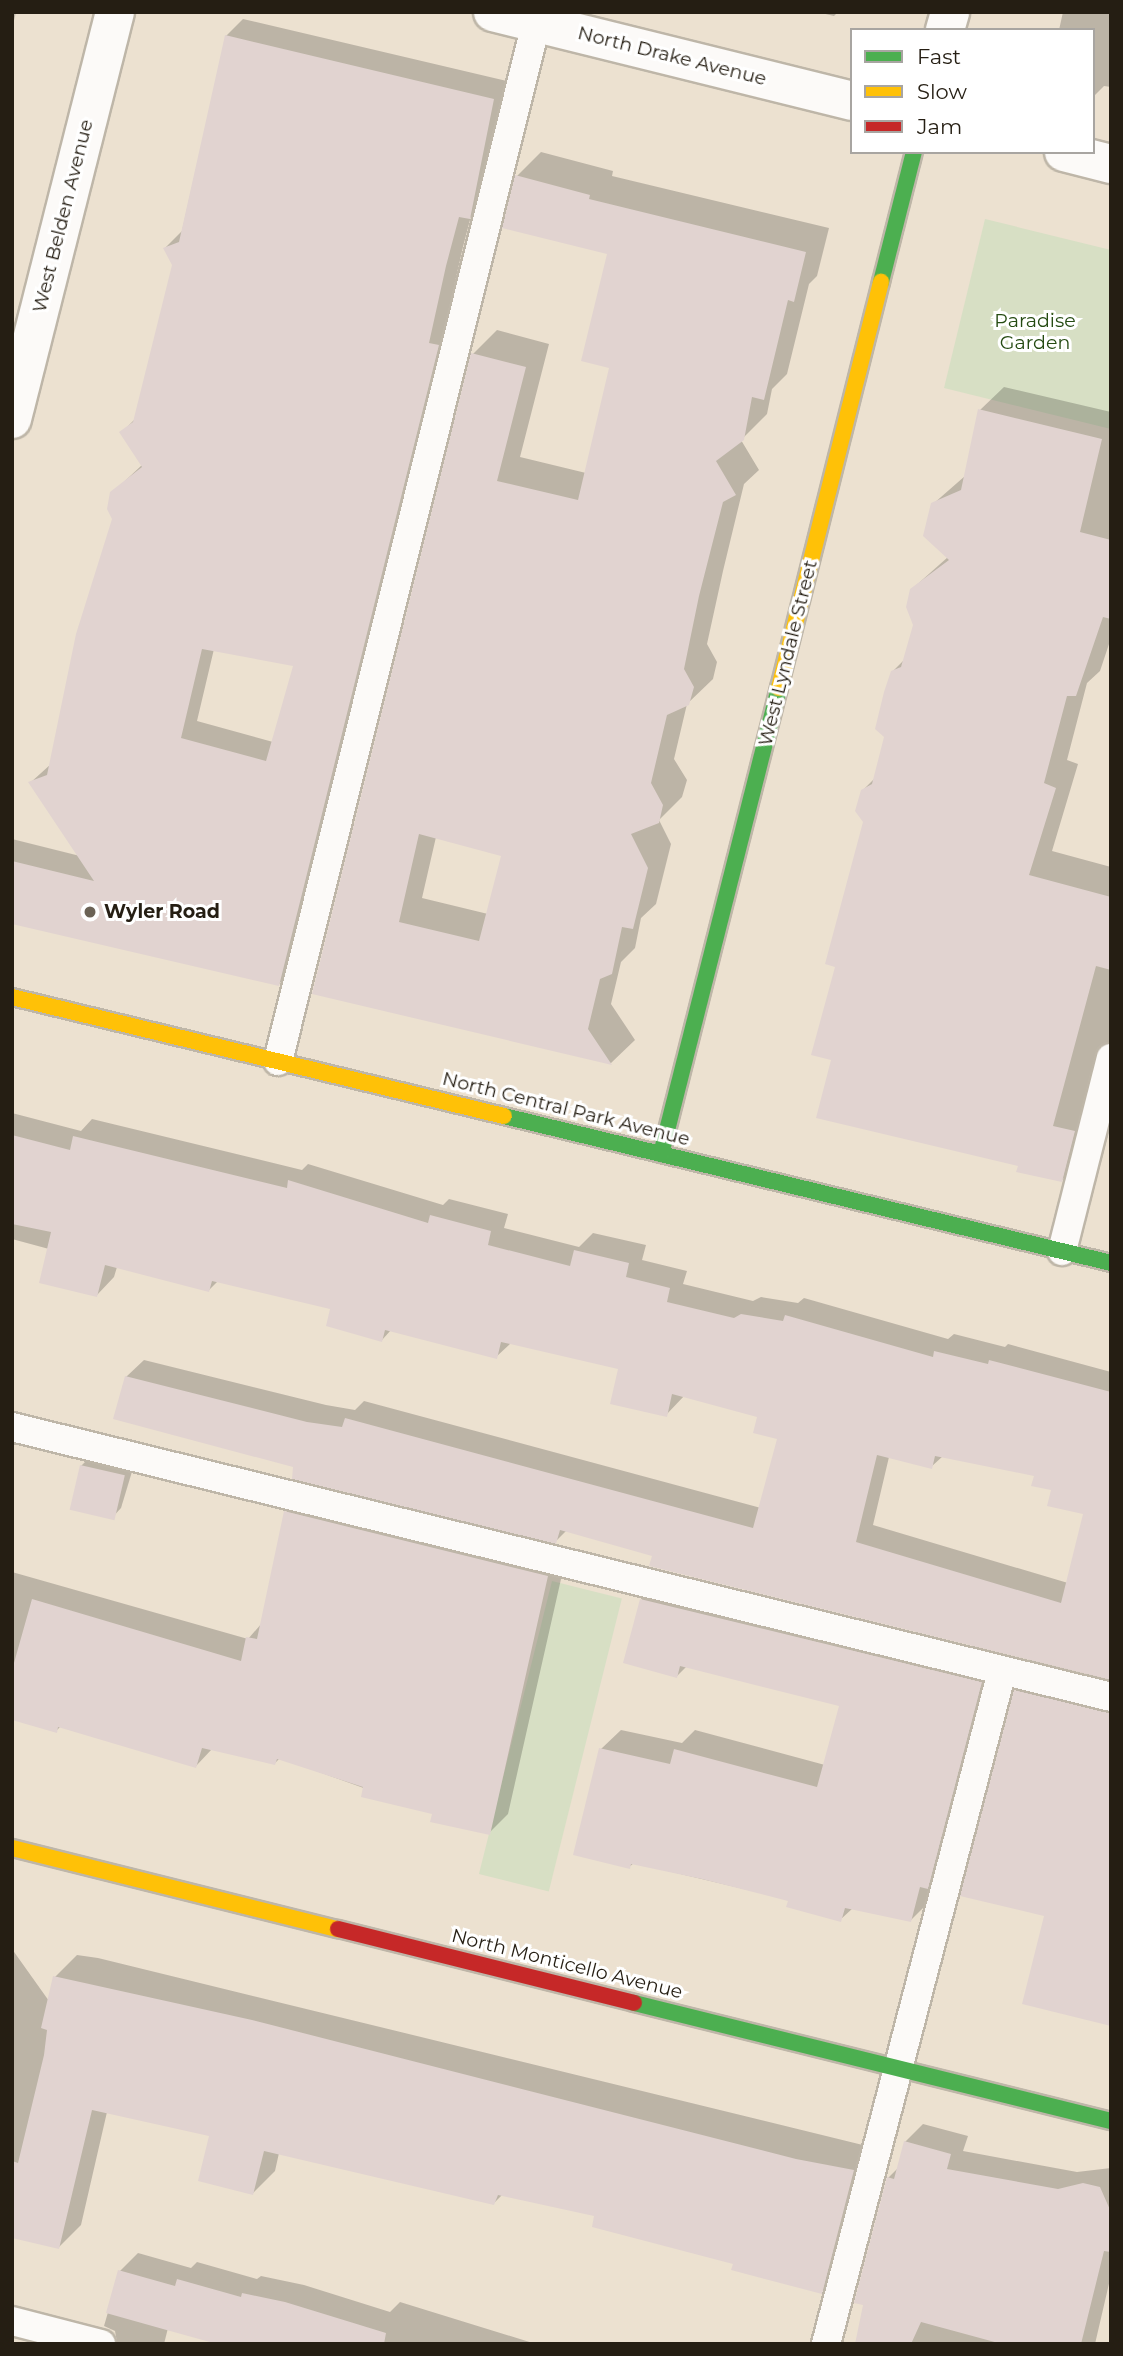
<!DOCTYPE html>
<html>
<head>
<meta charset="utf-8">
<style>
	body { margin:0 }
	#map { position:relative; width:1123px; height:2356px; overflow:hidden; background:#ece1d0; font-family:Montserrat,sans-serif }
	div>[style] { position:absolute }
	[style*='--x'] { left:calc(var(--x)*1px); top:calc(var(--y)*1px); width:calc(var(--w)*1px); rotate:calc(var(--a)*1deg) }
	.green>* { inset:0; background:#d7dfc4; transform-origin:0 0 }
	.shadow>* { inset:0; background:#0003 }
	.building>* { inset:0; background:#e1d3d0; transform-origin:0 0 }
	.roads { filter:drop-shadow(2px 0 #beb6a8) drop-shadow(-2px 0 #beb6a8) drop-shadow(0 2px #beb6a8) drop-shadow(0 -2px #beb6a8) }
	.lane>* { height:28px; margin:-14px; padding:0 14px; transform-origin:14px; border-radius:14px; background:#fcfaf8 }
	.street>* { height:38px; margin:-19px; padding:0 19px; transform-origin:19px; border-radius:19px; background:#fcfaf8 }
	.fast>* { height:16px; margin:-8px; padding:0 8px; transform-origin:8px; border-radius:8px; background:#4caf50 }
	.slow>* { height:16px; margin:-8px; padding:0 8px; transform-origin:8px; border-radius:8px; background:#ffc107 }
	.jam>* { height:16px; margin:-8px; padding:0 8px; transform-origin:8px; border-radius:8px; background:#c62828 }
	.dots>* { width:19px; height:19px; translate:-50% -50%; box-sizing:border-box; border:4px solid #fff; border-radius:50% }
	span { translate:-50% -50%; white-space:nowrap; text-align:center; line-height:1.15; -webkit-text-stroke:6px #fff; paint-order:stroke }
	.street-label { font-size:19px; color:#251e13 }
	.park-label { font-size:19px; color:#254b12 }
	.poi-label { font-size:19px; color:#251e13; font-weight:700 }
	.left { translate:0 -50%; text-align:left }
	.frame { position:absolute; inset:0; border:14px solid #251e13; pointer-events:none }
	.legend { position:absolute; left:850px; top:28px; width:245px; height:126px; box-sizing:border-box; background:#fff; border:2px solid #a8a5a1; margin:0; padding:9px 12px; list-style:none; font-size:21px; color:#251e13 }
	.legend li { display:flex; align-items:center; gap:14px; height:35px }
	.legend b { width:35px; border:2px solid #a8a5a1 }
</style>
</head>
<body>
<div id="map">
	<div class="green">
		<div style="clip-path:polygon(985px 219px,1111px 250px,1111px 429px,944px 388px)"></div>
		<div style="left:552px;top:1581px;width:72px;height:302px;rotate:14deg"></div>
	</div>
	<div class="shadow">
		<div style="clip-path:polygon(12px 12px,16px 12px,12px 29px)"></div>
		<div style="clip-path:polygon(817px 12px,838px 12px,834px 16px)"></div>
		<div style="clip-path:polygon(1063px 12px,1111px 12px,1111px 87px,1104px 86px,1094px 96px,1093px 30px,1059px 30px)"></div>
		<div style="clip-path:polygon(evenodd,243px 19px,511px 82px,487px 200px,471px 216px,463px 247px,445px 326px,455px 328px,296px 967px,279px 984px,12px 921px,12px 839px,80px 856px,30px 783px,51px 764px,114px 519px,112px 493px,142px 465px,121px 433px,136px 418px,174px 265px,165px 248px,182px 231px,226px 36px,243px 19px,214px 649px,295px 664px,273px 742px,197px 721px,214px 649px)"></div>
		<div style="clip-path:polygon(evenodd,541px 152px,613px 171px,612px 176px,829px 228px,817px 276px,809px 284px,787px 374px,772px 389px,767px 414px,741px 440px,759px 470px,744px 484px,723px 571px,707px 644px,717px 662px,713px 679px,687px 704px,674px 759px,687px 780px,682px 797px,659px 820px,671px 844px,656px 904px,641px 918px,635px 948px,621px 962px,611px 1004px,635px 1040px,611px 1063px,314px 993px,473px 354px,497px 330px,549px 344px,520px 457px,586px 473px,611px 367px,609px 253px,517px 176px,541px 152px,436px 837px,504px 855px,488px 914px,422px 898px,436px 837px)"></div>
		<div style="clip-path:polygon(1004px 387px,1111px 412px,1111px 638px,1100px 671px,1087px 683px,1067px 760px,1078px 764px,1052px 851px,1111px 867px,1111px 1057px,1085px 1157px,1062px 1180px,1020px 1165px,833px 1058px,837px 966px,865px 822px,862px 791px,876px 777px,886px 736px,892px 672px,905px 659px,915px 625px,912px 589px,948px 557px,933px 504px,965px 476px,980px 410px)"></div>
		<div style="clip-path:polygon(evenodd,12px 1113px,81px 1131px,92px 1119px,302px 1170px,308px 1164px,443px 1205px,449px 1199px,508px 1214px,504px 1228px,579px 1247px,593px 1233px,646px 1245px,642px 1260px,687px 1271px,683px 1284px,753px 1301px,761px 1297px,798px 1303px,804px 1298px,948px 1339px,954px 1334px,1005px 1347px,1008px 1344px,1111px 1372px,1111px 1680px,651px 1565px,654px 1555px,567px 1530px,555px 1542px,295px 1466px,126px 1377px,144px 1360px,326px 1405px,355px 1410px,364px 1401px,761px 1508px,779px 1438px,759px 1415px,685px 1395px,666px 1415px,620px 1368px,511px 1343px,496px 1357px,391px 1330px,382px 1340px,332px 1308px,218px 1281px,209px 1290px,117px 1267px,114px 1277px,97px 1295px,49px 1249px,12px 1239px,12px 1113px,943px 1456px,1036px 1475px,1085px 1513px,1068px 1583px,873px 1525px,889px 1457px,931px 1467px,943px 1456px)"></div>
		<div style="clip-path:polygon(91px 1456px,134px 1465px,121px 1508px,111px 1519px,81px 1466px)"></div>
		<div style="clip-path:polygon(305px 1493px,566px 1557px,508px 1814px,489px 1833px,280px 1758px,275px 1763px,212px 1749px,196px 1766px,61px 1726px,56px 1731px,12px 1719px,12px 1572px,248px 1639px,262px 1623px,286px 1512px)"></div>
		<div style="clip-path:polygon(662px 1580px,1000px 1663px,930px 1901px,911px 1920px,853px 1908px,840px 1920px,790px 1900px,634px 1863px,629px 1867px,601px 1749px,621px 1730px,682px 1743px,695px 1730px,825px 1765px,841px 1705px,687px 1666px,677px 1676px,625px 1662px,642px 1599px)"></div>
		<div style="clip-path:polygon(1033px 1674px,1111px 1691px,1111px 2024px,1046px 1914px,1016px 1691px)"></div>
		<div style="clip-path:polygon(12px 1949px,49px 2001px,55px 1977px,77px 1955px,98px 1958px,875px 2148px,843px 2270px,821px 2292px,597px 2215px,503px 2194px,494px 2203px,279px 2153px,275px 2171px,253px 2193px,211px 2135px,107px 2112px,81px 2225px,59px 2247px,12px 2236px)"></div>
		<div style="clip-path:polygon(923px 2124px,968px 2136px,963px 2151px,1077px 2172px,1111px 2168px,1111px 2275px,1095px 2344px,857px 2344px,888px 2178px,898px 2168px,905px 2142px)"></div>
		<div style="clip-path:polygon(138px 2253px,191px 2268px,197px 2262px,257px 2279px,261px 2276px,304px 2285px,390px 2312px,400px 2302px,536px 2344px,235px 2344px,168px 2328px,164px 2344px,110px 2344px,117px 2342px,115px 2331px,104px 2326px,120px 2271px)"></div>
	</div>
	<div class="building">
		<div style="clip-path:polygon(evenodd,225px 35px,494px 99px,470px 219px,459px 217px,446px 266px,429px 343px,439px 345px,279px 986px,12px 924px,12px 861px,94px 881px,28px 782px,47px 775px,76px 634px,112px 519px,107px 509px,110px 492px,142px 467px,119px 432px,133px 422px,172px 265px,163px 248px,179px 242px,225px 35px,202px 649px,293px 666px,266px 761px,181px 738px,202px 649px)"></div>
		<div style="clip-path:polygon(evenodd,515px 175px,590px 195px,589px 199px,806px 252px,794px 302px,788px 300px,764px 400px,752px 397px,744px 440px,716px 461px,736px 495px,723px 502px,699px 596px,684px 669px,694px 687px,689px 705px,667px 715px,651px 783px,663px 805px,659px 823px,631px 834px,648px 868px,633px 929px,622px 927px,612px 974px,600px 979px,588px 1029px,612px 1065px,312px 994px,471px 353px,526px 367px,497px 481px,578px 500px,609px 368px,581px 361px,607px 254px,502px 228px,515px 175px,419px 834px,501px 856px,479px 941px,399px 922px,419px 834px)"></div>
		<div style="clip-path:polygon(978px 409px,1102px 439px,1080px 532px,1111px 540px,1111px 619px,1103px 617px,1076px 696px,1067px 696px,1044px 783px,1056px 788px,1029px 875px,1111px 897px,1111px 970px,1096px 966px,1053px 1126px,1075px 1131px,1062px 1182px,1016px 1172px,1018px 1166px,816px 1118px,831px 1060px,811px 1055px,835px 967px,825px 964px,863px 822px,855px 811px,861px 790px,872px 784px,884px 737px,875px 729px,884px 692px,891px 671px,901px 667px,913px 625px,906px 607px,910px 589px,949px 560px,923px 536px,931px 503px,961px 490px)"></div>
		<div style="clip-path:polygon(evenodd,12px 1135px,70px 1150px,73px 1136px,287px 1188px,288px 1180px,428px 1223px,430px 1215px,491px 1231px,488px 1245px,570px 1266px,574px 1250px,629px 1263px,626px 1277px,670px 1288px,667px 1302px,734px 1318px,741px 1314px,783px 1321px,785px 1315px,933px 1357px,934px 1351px,988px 1364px,989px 1360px,1111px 1392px,1111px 1680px,649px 1566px,652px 1556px,560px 1530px,556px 1544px,292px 1479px,293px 1467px,113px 1419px,125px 1376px,307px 1422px,342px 1427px,345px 1418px,753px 1528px,777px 1439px,753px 1433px,757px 1417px,672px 1394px,667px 1417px,610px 1404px,618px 1369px,501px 1342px,497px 1359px,385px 1330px,382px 1342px,326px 1326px,330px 1309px,212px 1281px,209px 1292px,105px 1265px,97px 1297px,39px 1283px,51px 1232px,12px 1224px,12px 1135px,877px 1455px,932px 1469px,935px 1456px,1034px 1476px,1031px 1486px,1051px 1490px,1047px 1506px,1083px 1514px,1061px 1603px,856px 1542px,877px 1455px)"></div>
		<div style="left:80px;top:1465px;width:46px;height:46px;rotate:13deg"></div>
		<div style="clip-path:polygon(284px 1511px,548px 1576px,490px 1835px,430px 1822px,432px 1814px,361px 1797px,363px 1787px,277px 1759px,275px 1765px,202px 1748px,196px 1768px,58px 1727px,57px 1733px,12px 1720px,12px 1670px,32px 1599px,241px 1661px,246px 1637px,257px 1639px)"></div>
		<div style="clip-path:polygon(640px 1599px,982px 1682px,928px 1889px,920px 1887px,911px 1922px,845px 1908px,841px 1922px,786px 1907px,788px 1901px,702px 1879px,631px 1864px,630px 1869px,573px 1855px,599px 1748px,670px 1764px,674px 1749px,817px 1787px,839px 1706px,680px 1666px,677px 1678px,623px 1663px)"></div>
		<div style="clip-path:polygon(1014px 1690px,1111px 1713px,1111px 2026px,1022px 2004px,1044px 1916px,960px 1896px)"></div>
		<div style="clip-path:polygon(53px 1976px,252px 2020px,796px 2159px,854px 2170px,822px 2294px,731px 2270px,733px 2264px,592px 2227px,594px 2216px,498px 2195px,494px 2205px,264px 2151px,253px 2195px,198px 2181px,209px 2136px,92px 2110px,59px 2249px,12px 2238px,12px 2161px,18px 2163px,44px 2055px,47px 2030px,41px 2028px)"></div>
		<div style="clip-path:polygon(904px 2141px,951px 2154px,947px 2169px,1058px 2189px,1083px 2183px,1100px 2187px,1111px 2212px,1111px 2252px,1104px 2251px,1081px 2344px,1002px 2344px,921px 2322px,911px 2344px,855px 2344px,863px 2305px,854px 2303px,887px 2177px,894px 2179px)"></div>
		<div style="clip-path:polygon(118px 2270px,175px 2286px,177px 2279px,241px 2297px,242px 2293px,285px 2302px,386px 2333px,384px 2344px,217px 2344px,163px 2329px,106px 2313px)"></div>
	</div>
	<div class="roads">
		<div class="lane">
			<div style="--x:278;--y:1061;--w:1081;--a:-76.03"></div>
			<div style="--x:1062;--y:1251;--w:199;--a:-75.8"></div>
			<div style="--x:12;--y:1427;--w:1132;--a:13.8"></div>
			<div style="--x:12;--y:2321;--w:92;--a:14.5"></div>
			<div style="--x:826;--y:2344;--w:696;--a:-75.34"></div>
		</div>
		<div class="street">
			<div style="--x:493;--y:12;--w:370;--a:13.9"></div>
			<div style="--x:945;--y:30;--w:19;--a:-74"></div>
			<div style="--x:1064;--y:152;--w:49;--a:14.3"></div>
			<div style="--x:12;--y:419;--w:420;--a:-75.8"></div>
		</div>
		<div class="fast">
			<div style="--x:881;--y:282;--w:134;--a:-75.8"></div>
			<div style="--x:504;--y:1116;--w:625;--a:13.61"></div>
			<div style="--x:661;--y:1154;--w:481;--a:-75.8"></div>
			<div style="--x:634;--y:2003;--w:491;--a:13.9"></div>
		</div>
		<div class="slow">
			<div style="--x:779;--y:688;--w:419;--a:-75.9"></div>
			<div style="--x:12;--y:997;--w:506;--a:13.6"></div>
			<div style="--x:12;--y:1848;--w:336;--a:14"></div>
		</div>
		<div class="jam">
			<div style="--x:338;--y:1929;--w:305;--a:14"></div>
		</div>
	</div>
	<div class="dots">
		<div style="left:90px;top:912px;background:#6b6255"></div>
	</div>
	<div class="street-label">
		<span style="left:672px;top:56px;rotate:14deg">North Drake Avenue</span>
		<span style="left:63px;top:216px;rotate:-76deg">West Belden Avenue</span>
		<span style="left:788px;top:653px;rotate:-76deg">West Lyndale Street</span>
		<span style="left:566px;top:1109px;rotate:14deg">North Central Park Avenue</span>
		<span style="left:567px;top:1964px;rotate:14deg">North Monticello Avenue</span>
	</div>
	<div class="park-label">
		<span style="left:1035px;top:332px">Paradise<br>Garden</span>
	</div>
	<div class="poi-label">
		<span class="left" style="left:104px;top:912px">Wyler Road</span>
	</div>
	<div class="frame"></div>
	<ul class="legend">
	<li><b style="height:9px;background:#4caf50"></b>Fast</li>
	<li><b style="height:9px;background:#ffc107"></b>Slow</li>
	<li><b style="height:9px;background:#c62828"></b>Jam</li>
	</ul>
</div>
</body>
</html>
